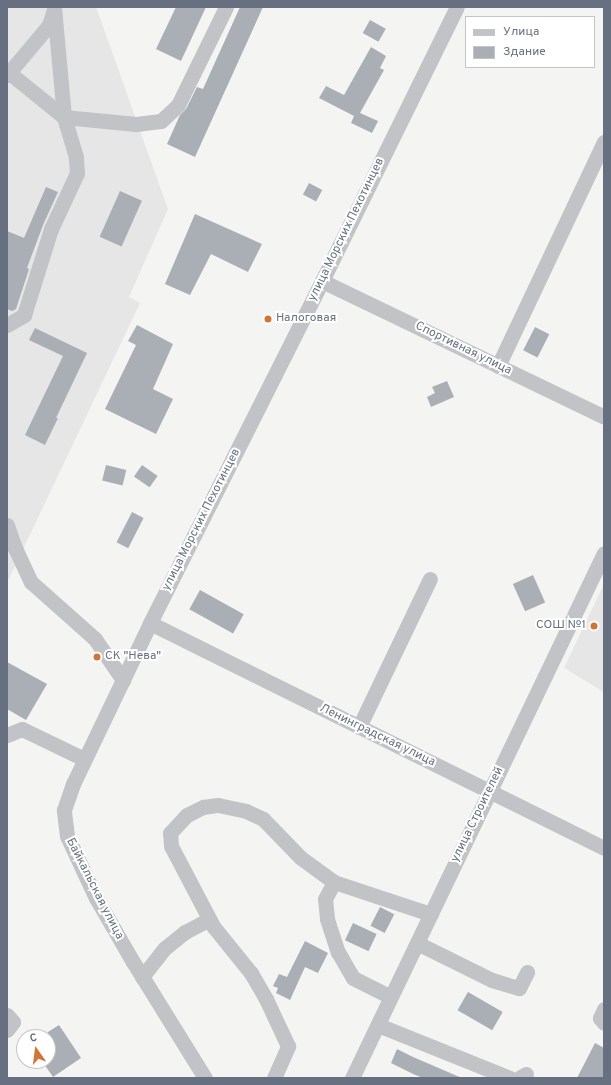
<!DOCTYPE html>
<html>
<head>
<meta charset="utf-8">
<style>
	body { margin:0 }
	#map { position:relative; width:611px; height:1085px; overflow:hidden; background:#f4f5f2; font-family:Overpass,sans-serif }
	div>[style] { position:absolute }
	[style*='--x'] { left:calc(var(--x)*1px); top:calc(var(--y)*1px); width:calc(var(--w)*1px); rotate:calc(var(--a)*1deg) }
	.built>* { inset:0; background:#e5e6e5 }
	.building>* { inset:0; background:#aaaeb5; transform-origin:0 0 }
	.minor>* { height:15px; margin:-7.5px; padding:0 7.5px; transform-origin:7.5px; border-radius:7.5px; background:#c1c3c7 }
	.dots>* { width:11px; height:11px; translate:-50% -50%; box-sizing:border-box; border:2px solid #fff; border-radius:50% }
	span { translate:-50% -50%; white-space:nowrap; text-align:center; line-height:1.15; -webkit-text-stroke:4px #fff; paint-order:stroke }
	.street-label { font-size:12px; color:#677080 }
	.poi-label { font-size:12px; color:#677080 }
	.left { translate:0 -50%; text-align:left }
	.right { translate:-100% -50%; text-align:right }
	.frame { position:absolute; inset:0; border:8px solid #677080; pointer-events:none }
	.legend { position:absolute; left:465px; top:16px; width:130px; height:52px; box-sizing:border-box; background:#fff; border:1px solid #c2c6cc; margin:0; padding:5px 7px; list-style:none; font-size:12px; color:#677080 }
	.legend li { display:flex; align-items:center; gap:8px; height:20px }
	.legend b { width:20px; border:1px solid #c2c6cc }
	.north { position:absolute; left:16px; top:1029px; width:40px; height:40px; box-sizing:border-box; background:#fff; border:1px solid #c2c6cc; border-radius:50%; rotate:346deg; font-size:11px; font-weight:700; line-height:16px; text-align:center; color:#677080 }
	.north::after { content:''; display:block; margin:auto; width:14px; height:18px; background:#d27435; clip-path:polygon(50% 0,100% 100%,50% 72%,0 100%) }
</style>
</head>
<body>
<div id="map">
	<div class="built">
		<div style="clip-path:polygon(7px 7px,96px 7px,168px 209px,129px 297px,140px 303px,7px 583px)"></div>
		<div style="clip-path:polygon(604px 584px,604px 692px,564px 668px)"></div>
	</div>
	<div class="building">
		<div style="clip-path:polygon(176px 7px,206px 7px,181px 61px,156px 49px)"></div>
		<div style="clip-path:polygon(240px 7px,263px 7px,195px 157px,167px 144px,180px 115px,186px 109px,197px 87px,203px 89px)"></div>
		<div style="left:370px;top:20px;width:18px;height:15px;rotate:29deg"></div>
		<div style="clip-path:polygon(371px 47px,386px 56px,380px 68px,384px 70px,360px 113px,378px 121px,372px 133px,351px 123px,354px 116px,319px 98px,326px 86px,344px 95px)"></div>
		<div style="left:309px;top:183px;width:15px;height:13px;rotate:28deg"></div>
		<div style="clip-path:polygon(46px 187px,58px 192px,43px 225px,27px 268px,29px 269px,16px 309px,12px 311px,7px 309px,7px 231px,24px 238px)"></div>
		<div style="left:120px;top:191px;width:24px;height:50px;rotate:24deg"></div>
		<div style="clip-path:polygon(195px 214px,262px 244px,248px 272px,211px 254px,190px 295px,165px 284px)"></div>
		<div style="clip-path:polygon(137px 325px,173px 344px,153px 389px,173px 399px,156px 434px,105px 409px,136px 345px,128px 341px)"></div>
		<div style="left:535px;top:327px;width:16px;height:26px;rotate:27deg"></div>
		<div style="clip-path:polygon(35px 328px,87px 353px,56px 418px,58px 418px,45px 445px,25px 435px,63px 356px,29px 340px)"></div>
		<div style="clip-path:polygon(447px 381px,454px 397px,431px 407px,427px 397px,435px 393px,432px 387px)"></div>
		<div style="left:106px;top:465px;width:21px;height:16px;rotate:14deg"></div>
		<div style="left:142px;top:465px;width:19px;height:14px;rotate:35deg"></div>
		<div style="left:132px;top:512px;width:13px;height:34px;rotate:27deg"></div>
		<div style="left:533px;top:575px;width:30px;height:22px;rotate:66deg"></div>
		<div style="left:200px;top:590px;width:50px;height:22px;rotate:29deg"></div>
		<div style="clip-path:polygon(7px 662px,47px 684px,26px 720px,7px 709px)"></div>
		<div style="left:380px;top:907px;width:16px;height:21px;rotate:27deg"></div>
		<div style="left:353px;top:923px;width:26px;height:19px;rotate:25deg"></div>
		<div style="clip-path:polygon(305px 941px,328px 953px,318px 973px,305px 967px,290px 1000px,276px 993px,278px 988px,273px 986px,279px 974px,287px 977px)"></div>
		<div style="left:468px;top:992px;width:40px;height:21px;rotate:30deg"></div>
		<div style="clip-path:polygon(59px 1025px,81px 1058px,53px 1077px,42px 1061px,48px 1061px,48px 1032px)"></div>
		<div style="clip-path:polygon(595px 1043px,604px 1048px,604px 1078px,577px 1078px)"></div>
		<div style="clip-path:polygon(397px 1049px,413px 1057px,462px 1078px,423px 1078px,413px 1074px,391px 1063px)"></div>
	</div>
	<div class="minor">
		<div style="--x:7;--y:71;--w:73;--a:38.9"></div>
		<div style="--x:64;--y:117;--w:72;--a:5.6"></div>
		<div style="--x:136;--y:124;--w:25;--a:-7"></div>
		<div style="--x:161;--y:121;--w:23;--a:-43"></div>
		<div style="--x:178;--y:105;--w:109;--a:-63.9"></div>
		<div style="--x:7;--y:75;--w:65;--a:-50"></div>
		<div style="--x:49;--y:25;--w:16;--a:-72"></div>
		<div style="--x:322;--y:281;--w:313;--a:25.7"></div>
		<div style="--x:7;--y:325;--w:20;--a:-30"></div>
		<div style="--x:24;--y:315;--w:90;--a:-72.6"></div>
		<div style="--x:51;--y:229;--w:62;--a:-65.1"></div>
		<div style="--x:77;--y:173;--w:16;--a:-94"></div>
		<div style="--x:76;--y:157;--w:42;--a:-106.7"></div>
		<div style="--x:64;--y:117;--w:109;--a:-95.2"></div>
		<div style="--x:498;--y:366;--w:248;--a:-64.7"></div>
		<div style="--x:7;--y:525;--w:24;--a:71"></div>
		<div style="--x:15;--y:548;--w:38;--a:65"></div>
		<div style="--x:31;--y:582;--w:86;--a:41.7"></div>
		<div style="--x:95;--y:639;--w:50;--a:55.7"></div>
		<div style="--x:150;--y:623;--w:507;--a:26.36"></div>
		<div style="--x:359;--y:727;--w:164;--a:-64.4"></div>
		<div style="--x:7;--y:735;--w:16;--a:-22"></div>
		<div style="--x:22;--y:729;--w:69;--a:25.8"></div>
		<div style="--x:334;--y:882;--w:19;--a:118"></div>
		<div style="--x:325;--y:899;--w:20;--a:84"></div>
		<div style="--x:327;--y:919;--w:35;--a:72"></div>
		<div style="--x:338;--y:952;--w:30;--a:60"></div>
		<div style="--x:353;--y:978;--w:42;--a:26.6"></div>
		<div style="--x:417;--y:943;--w:84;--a:26.3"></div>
		<div style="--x:492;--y:980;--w:28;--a:17"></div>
		<div style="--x:519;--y:988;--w:18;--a:-63"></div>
		<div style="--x:142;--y:977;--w:37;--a:-52"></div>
		<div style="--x:165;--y:948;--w:26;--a:-39"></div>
		<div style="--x:185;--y:932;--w:27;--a:-28"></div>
		<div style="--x:604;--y:1009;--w:10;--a:114"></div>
		<div style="--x:600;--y:1018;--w:6;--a:51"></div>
		<div style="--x:7;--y:1015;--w:9;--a:49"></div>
		<div style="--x:13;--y:1022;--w:10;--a:127"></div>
		<div style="--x:378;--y:1025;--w:142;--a:21.9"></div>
		<div style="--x:205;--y:1078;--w:137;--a:-121.8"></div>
		<div style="--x:133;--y:962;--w:74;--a:-120"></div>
		<div style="--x:96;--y:898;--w:68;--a:-115.1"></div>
		<div style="--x:67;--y:836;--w:26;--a:-97"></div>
		<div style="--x:64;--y:810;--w:28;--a:-71"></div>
		<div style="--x:73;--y:784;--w:178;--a:-64.4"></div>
		<div style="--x:150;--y:623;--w:383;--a:-63.3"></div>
		<div style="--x:322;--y:281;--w:305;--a:-63.8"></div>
		<div style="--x:274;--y:1078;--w:35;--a:-66"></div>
		<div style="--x:288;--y:1046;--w:52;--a:-115.1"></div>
		<div style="--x:266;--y:999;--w:30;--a:-120"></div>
		<div style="--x:251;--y:973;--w:60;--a:-129"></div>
		<div style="--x:213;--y:926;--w:90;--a:-117.7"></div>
		<div style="--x:171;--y:846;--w:13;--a:-94"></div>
		<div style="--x:170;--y:833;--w:25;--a:-47"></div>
		<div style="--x:187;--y:815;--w:18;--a:-27"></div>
		<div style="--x:203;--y:807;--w:15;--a:-8"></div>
		<div style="--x:218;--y:805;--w:29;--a:12"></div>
		<div style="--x:246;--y:811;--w:19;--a:25"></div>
		<div style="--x:263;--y:819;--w:54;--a:45.7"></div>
		<div style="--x:301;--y:858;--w:41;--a:36"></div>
		<div style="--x:334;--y:882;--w:102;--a:18.3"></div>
		<div style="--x:352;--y:1078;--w:582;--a:-64.36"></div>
		<div style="--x:519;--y:1078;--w:8;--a:-30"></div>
	</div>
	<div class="dots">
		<div style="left:268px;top:319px;background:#d27435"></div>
		<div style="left:594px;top:626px;background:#d27435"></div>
		<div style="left:97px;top:657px;background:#d27435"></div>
	</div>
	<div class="street-label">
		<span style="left:347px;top:230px;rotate:-64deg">улица Морских Пехотинцев</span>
		<span style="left:463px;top:349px;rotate:26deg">Спортивная улица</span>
		<span style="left:202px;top:520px;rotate:-63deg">улица Морских Пехотинцев</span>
		<span style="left:377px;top:736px;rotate:26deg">Ленинградская улица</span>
		<span style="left:478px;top:815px;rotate:-64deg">улица Строителей</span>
		<span style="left:94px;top:889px;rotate:63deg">Байкальская улица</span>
	</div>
	<div class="poi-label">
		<span class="left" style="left:276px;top:319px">Налоговая</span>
		<span class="right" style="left:586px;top:626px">СОШ №1</span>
		<span class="left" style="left:105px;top:657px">СК "Нева"</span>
	</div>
	<div class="frame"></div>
	<ul class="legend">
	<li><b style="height:5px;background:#c1c3c7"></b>Улица</li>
	<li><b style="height:11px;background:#aaaeb5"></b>Здание</li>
	</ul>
	<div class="north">С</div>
</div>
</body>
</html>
